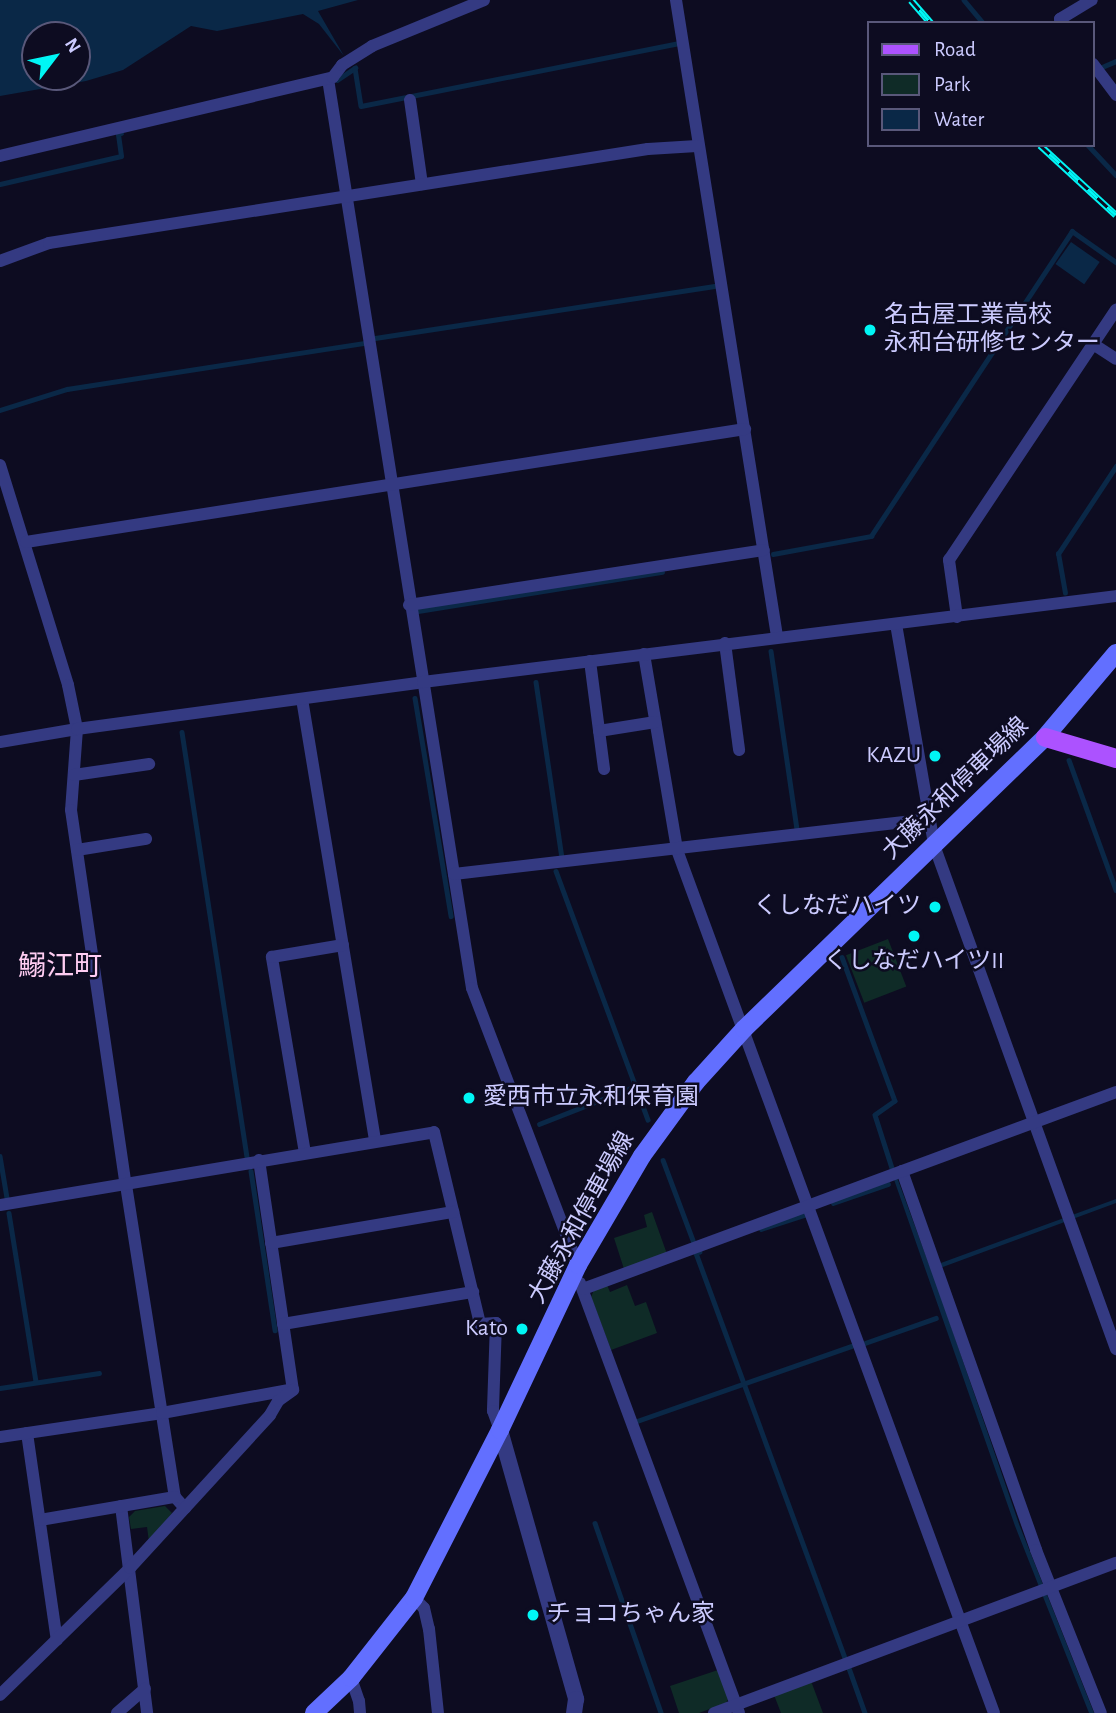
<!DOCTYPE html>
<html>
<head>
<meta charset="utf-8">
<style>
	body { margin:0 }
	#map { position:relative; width:1116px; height:1713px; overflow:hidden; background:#0d0c21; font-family:"Alegreya Sans","Noto Sans JP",sans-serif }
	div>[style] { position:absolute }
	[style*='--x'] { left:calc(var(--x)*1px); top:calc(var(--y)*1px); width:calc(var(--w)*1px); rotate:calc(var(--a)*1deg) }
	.green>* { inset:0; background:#0f2b27; transform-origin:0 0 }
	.water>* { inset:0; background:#0a2847; transform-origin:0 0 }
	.stream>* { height:4.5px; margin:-2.25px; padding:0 2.25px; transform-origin:2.25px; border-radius:2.25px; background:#0a2847 }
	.minor>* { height:12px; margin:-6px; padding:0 6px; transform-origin:6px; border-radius:6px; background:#343a82 }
	.tertiary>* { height:16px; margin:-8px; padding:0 8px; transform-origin:8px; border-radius:8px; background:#343a82 }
	.secondary>* { height:18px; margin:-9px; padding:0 9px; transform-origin:9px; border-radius:9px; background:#626fff }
	.primary>* { height:19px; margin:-9.5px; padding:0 9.5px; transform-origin:9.5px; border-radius:9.5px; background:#ac52ff }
	.rail>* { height:7px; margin-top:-3.5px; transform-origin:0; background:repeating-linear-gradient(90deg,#0d0c21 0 13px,#00f6f5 0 26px); box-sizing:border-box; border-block:2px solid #00f6f5 }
	.dots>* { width:19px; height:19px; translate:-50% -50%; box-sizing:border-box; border:4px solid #0d0c21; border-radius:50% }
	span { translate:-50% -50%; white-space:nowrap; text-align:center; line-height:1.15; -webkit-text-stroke:5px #0d0c21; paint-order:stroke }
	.poi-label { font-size:24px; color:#cccbff }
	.left { translate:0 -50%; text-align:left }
	.right { translate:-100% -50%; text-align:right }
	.street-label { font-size:24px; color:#cccbff }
	.quarter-label { font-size:28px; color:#ffcdf2 }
	.legend { position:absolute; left:867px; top:21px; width:228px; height:126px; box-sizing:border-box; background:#0d0c21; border:2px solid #59587a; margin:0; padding:9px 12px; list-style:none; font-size:21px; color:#cccbff }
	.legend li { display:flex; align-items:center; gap:14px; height:35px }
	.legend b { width:35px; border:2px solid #59587a }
	.north { position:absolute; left:21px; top:21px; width:70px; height:70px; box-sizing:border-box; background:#0d0c21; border:2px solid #59587a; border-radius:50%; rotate:58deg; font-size:19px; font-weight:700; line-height:28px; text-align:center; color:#cccbff }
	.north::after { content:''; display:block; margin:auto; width:24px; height:32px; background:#00f6f5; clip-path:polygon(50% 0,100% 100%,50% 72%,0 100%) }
</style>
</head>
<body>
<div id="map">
	<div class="green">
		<div style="left:888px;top:939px;width:51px;height:45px;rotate:69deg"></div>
		<div style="clip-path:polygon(652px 1212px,667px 1254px,624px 1269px,614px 1238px,647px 1227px,644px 1215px)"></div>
		<div style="clip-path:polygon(607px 1285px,610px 1292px,627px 1285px,635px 1306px,646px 1302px,657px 1333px,611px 1350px,591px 1297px,594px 1290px)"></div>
		<div style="clip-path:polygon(165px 1506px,172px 1513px,149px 1542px,147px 1527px,131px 1529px,129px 1517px,135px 1511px)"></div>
		<div style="clip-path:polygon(718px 1670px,729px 1698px,726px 1703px,699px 1713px,679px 1713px,670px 1686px)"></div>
		<div style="clip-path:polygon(811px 1681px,823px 1713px,781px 1713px,774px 1695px)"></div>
	</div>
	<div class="water">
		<div style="clip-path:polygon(evenodd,0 0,358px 0,318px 11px,344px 56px,319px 24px,303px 14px,217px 31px,191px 26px,123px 70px,86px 81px,0 96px,0 0,77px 35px,77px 77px,35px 77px,35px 35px,77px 35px)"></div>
		<div style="left:1071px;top:242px;width:35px;height:27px;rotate:35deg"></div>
		<div style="clip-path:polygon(891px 1171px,894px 1171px,898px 1180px,930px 1267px,1116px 1199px,1116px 1203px,932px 1271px,1019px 1524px,1094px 1713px,1089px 1713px,1015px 1526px)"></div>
	</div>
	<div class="stream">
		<div style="--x:964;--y:0;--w:30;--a:50"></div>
		<div style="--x:1102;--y:67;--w:15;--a:-23"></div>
		<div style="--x:337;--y:80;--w:22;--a:-34"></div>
		<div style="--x:355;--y:68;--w:38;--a:81"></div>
		<div style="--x:361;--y:106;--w:324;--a:-11.2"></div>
		<div style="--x:1088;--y:145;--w:41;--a:47"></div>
		<div style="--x:0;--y:184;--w:124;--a:-13"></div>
		<div style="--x:121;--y:156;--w:22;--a:-98"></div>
		<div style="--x:118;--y:134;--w:3;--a:-18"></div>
		<div style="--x:375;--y:338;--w:343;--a:-8.7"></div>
		<div style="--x:0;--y:410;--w:70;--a:-17.4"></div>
		<div style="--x:67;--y:389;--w:301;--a:-8.8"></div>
		<div style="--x:773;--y:554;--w:100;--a:-10.4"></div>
		<div style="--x:871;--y:536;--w:365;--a:-56.6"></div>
		<div style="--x:1072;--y:231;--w:54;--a:35.2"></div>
		<div style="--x:1065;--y:593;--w:40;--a:-100"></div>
		<div style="--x:1058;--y:554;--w:105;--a:-56.6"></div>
		<div style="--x:418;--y:611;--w:247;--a:-9.1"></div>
		<div style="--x:771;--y:651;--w:181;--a:81.7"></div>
		<div style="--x:536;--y:682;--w:178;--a:81.6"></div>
		<div style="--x:415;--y:698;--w:221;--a:80.6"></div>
		<div style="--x:182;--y:732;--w:432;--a:81.3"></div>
		<div style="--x:1069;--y:760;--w:138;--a:70.1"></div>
		<div style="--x:556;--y:871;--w:265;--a:69.7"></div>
		<div style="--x:842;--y:957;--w:153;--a:69.8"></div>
		<div style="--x:895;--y:1101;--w:24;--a:145"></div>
		<div style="--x:875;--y:1115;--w:59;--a:72.2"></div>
		<div style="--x:539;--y:1124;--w:104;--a:-21.4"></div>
		<div style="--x:0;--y:1156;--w:43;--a:80.5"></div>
		<div style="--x:663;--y:1160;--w:89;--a:69.5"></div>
		<div style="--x:251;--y:1171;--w:161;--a:81.4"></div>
		<div style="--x:833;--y:1203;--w:58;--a:-19.1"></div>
		<div style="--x:9;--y:1213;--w:171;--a:80.9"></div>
		<div style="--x:761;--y:1229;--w:45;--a:-18"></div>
		<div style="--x:700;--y:1252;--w:4;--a:166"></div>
		<div style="--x:696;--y:1253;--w:432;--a:69.8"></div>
		<div style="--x:865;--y:1343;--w:75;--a:-19.4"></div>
		<div style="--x:0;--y:1388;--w:100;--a:-8.6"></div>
		<div style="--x:637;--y:1421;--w:227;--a:-19.3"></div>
		<div style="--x:595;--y:1523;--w:201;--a:70.8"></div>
		<div style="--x:849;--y:1668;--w:48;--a:70.4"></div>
	</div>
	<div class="minor">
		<div style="--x:676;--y:0;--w:644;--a:80.98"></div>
		<div style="--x:1063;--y:23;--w:5;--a:-127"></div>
		<div style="--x:1060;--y:19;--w:37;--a:-31"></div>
		<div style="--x:1093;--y:64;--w:39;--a:53"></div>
		<div style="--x:328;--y:79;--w:920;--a:81"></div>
		<div style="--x:472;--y:988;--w:297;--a:69.1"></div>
		<div style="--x:410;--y:100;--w:85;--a:81.9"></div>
		<div style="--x:0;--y:156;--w:342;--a:-13.3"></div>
		<div style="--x:333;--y:77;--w:15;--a:-53"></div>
		<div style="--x:342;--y:65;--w:36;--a:-32"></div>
		<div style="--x:372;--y:46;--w:121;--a:-22.3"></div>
		<div style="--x:0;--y:261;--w:52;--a:-20.2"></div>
		<div style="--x:49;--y:243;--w:606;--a:-8.92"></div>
		<div style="--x:648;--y:149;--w:49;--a:-3.5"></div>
		<div style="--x:1093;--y:344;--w:27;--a:33"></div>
		<div style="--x:0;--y:465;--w:230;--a:72.8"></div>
		<div style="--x:68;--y:685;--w:45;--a:78.4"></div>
		<div style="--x:77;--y:729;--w:81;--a:94.2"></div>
		<div style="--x:71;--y:810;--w:379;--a:81.7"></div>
		<div style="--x:126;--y:1185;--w:316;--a:81.1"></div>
		<div style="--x:175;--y:1497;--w:15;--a:48"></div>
		<div style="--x:26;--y:542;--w:728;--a:-8.93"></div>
		<div style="--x:409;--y:605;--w:359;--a:-8.8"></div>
		<div style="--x:957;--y:617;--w:58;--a:-98"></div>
		<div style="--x:949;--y:560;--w:301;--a:-56.3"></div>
		<div style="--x:896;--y:624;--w:224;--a:80.2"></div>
		<div style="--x:934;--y:845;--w:536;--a:70.14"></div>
		<div style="--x:725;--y:643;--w:108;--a:82.5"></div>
		<div style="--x:644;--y:654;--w:199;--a:80.4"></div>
		<div style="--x:677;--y:850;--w:919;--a:69.83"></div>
		<div style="--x:590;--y:661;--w:109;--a:82.6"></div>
		<div style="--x:302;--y:699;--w:448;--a:80.6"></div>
		<div style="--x:599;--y:731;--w:57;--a:-9.1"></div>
		<div style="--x:0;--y:742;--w:78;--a:-9.6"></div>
		<div style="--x:77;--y:729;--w:349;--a:-7.7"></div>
		<div style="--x:423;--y:682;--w:698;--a:-7.07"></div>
		<div style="--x:74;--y:775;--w:76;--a:-8.3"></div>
		<div style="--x:77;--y:850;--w:70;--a:-9.1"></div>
		<div style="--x:454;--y:874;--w:477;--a:-6.6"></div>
		<div style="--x:305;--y:1153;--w:199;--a:-99.6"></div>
		<div style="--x:272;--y:957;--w:72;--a:-9.6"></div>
		<div style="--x:259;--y:1160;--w:232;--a:81.6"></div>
		<div style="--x:902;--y:1171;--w:402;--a:70.5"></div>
		<div style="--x:1036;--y:1550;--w:175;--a:68.3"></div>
		<div style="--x:0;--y:1205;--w:440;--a:-9.5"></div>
		<div style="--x:434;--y:1132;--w:197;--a:76.5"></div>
		<div style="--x:480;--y:1324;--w:16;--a:-4"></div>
		<div style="--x:496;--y:1323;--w:88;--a:92"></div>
		<div style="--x:493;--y:1411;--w:20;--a:70"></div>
		<div style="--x:271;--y:1243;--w:185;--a:-9.7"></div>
		<div style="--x:580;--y:1283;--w:458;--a:69.7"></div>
		<div style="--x:583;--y:1289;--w:568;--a:-20.28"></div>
		<div style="--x:283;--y:1324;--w:193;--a:-9.6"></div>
		<div style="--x:27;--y:1433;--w:209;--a:81.8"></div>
		<div style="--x:0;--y:1437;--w:164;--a:-8.4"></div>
		<div style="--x:162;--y:1413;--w:129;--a:-10.3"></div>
		<div style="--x:121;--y:1506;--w:209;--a:82.8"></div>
		<div style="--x:40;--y:1520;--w:137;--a:-9.7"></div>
		<div style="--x:414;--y:1598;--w:14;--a:45"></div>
		<div style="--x:424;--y:1608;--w:22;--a:77"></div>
		<div style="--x:429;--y:1629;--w:84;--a:83.9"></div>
		<div style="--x:351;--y:1678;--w:24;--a:71"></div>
		<div style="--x:359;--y:1701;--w:12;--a:85"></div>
		<div style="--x:0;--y:1695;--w:182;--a:-44.3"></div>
		<div style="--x:130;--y:1568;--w:207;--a:-47.5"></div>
		<div style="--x:270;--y:1415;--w:16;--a:-60"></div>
		<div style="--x:278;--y:1401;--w:19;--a:-36"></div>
		<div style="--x:117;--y:1713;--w:37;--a:-41"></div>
		<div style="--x:714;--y:1713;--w:429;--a:-20.5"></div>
	</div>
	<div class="tertiary">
		<div style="--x:500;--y:1430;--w:280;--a:74.2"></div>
		<div style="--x:576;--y:1699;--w:14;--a:98"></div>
	</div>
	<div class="secondary">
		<div style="--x:314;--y:1713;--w:51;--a:-43.4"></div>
		<div style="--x:351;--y:1678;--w:102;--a:-51.8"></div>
		<div style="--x:414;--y:1598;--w:189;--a:-62.9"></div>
		<div style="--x:500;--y:1430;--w:183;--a:-64.7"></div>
		<div style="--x:578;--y:1265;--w:126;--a:-59.6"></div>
		<div style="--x:642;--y:1156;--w:92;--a:-53.9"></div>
		<div style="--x:696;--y:1082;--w:72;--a:-47.8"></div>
		<div style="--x:744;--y:1029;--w:419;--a:-44.1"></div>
		<div style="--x:1045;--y:737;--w:110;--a:-49.8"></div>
	</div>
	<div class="primary">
		<div style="--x:1045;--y:737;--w:74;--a:16.5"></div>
	</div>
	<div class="rail">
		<div style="--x:911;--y:0;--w:30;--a:49"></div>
		<div style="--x:1040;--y:145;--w:103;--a:42.6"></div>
	</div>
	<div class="dots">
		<div style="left:870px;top:330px;background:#00f6f5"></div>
		<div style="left:935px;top:756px;background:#00f6f5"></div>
		<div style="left:935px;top:907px;background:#00f6f5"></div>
		<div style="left:914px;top:936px;background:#00f6f5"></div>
		<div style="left:469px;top:1098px;background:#00f6f5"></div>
		<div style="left:522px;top:1329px;background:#00f6f5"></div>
		<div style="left:533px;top:1615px;background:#00f6f5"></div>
	</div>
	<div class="poi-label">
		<span class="left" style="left:884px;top:330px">名古屋工業高校<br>永和台研修センター</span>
		<span class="right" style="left:921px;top:756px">KAZU</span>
		<span class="right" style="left:921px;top:907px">くしなだハイツ</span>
		<span style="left:914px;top:962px">くしなだハイツII</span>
		<span class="left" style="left:483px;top:1098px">愛西市立永和保育園</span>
		<span class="right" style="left:508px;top:1329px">Kato</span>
		<span class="left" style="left:547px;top:1615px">チョコちゃん家</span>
	</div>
	<div class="street-label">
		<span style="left:956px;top:789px;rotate:-44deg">大藤永和停車場線</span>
		<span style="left:582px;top:1218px;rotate:-61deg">大藤永和停車場線</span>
	</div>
	<div class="quarter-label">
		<span style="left:60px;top:967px">鰯江町</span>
	</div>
	<ul class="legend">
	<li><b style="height:9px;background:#ac52ff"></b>Road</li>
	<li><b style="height:19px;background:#0f2b27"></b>Park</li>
	<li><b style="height:19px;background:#0a2847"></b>Water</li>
	</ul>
	<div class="north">N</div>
</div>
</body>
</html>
